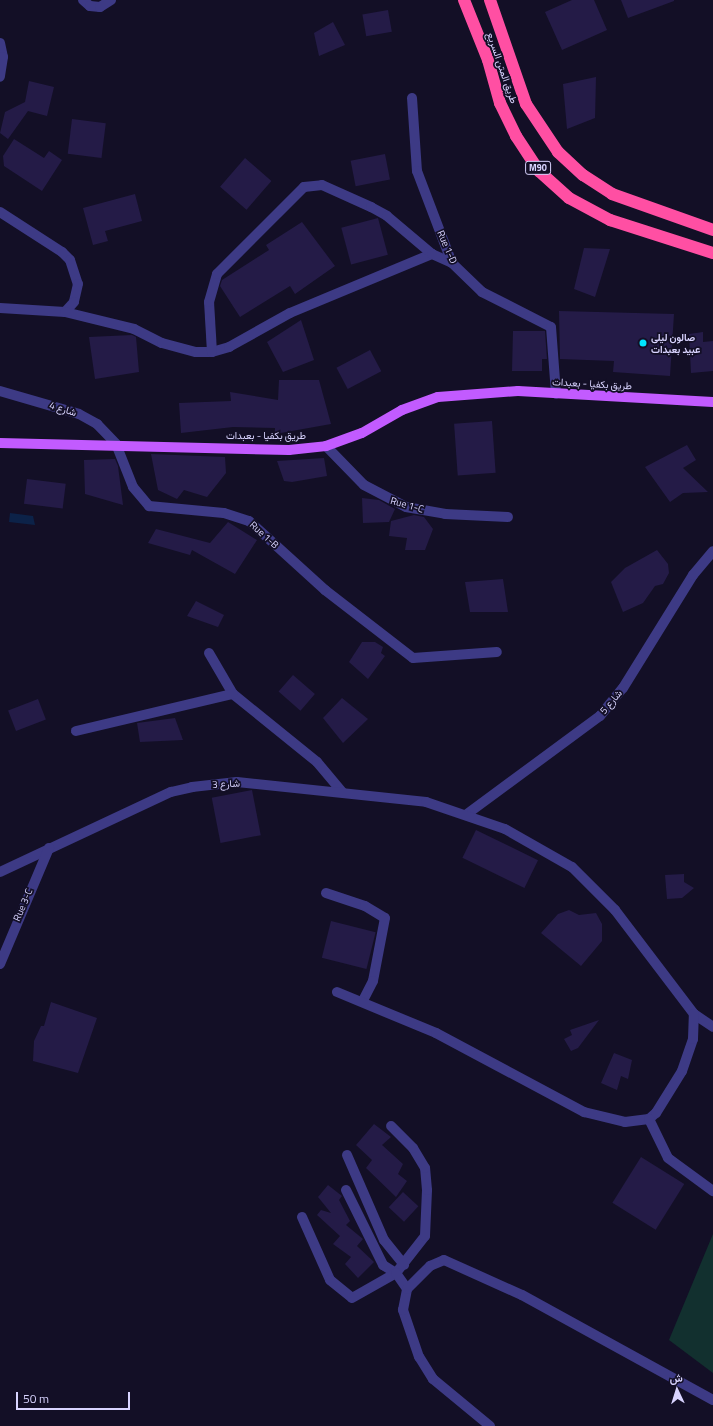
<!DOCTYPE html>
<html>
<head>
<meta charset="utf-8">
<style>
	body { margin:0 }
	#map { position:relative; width:713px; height:1426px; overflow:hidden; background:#130f26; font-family:"Titillium Web",Vazirmatn,sans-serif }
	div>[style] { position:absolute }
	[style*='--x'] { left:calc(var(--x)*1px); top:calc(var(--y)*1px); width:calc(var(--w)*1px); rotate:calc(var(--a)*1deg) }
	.green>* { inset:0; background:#12302f }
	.water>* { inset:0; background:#0c2248 }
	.building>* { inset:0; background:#241b47; transform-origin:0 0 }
	.minor>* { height:10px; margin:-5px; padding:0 5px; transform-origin:5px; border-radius:5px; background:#3d3a85 }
	.major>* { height:10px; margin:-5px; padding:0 5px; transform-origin:5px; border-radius:5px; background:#c25bff }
	.highway>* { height:12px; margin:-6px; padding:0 6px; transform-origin:6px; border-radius:6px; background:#ff4fa3 }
	.dots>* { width:11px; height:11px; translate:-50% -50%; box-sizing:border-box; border:2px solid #130f26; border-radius:50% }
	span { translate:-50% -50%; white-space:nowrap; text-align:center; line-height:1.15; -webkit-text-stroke:3.5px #130f26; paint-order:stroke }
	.shield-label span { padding:1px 3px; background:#130f26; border:1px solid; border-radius:3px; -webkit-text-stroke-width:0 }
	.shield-label { font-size:9px; color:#d9d4ff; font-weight:700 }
	.street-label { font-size:10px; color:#d9d4ff }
	.poi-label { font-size:10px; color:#d9d4ff; font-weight:700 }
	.left { translate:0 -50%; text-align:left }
	.north { position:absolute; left:657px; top:1370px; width:40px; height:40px; -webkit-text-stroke:3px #130f26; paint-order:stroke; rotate:356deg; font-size:11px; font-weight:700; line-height:16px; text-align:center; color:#d9d4ff }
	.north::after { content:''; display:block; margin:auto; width:14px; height:18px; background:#d9d4ff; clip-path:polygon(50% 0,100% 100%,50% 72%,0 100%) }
	.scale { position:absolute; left:16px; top:1392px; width:114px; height:18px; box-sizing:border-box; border:2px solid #d9d4ff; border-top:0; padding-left:5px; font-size:12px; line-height:14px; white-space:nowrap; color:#d9d4ff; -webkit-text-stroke:3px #130f26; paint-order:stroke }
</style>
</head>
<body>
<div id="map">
	<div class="green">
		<div style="clip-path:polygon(713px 1234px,713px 1373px,669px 1340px)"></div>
	</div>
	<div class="water">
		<div style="clip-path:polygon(10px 513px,33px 516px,35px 525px,9px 522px)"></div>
	</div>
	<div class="building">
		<div style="clip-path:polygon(572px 0,594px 0,607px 30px,562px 50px,545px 12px)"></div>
		<div style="clip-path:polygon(621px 0,674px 0,674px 1px,628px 18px)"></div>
		<div style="left:388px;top:10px;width:22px;height:26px;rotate:80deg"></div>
		<div style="clip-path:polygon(333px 22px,345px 45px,319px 56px,314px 33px)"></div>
		<div style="clip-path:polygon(596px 77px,595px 118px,567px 129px,563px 84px)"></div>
		<div style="clip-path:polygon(29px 81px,54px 87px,47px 116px,28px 111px,8px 139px,0 133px,5px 112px,25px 102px)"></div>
		<div style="left:72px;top:119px;width:34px;height:35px;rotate:7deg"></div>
		<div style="clip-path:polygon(14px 139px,44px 158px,49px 151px,62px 160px,42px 191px,4px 166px,3px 156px)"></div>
		<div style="left:385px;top:154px;width:26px;height:35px;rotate:79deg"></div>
		<div style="left:245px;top:158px;width:35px;height:38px;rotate:41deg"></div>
		<div style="clip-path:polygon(135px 194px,142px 221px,105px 231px,108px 241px,93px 245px,83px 208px)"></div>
		<div style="left:378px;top:218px;width:38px;height:38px;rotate:75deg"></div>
		<div style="clip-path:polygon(302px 222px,335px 266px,295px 294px,290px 286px,240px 317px,220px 286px,222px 280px,269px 250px,266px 245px)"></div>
		<div style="clip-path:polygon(584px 248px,610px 249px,595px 297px,574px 289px)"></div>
		<div style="clip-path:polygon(559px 311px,674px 314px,670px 376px,613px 372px,614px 361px,560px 359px)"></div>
		<div style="clip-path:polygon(301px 320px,314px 360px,283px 372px,267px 342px)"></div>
		<div style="clip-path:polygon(513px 331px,545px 331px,547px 359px,542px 359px,542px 371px,512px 371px)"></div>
		<div style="clip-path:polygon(703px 332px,703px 342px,713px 341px,713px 371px,691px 373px,689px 334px)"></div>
		<div style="clip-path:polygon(132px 335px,136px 337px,139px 372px,95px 379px,89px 337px)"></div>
		<div style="left:370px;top:350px;width:24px;height:38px;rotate:62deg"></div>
		<div style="clip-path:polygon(279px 380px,319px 380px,331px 424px,275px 434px,275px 428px,233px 427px,181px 433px,179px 403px,231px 401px,230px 392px,278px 400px)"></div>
		<div style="left:492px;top:421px;width:52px;height:38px;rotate:86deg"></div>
		<div style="clip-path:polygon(687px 445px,696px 460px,683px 468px,708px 492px,683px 493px,670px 502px,645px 467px)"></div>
		<div style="clip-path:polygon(151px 454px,225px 457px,226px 473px,207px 497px,184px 490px,177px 499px,158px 490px)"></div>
		<div style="clip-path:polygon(324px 458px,327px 476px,292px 482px,284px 481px,277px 461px)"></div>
		<div style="clip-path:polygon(115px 459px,118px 466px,123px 505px,85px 494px,84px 460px)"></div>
		<div style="left:27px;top:479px;width:39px;height:25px;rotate:7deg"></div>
		<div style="clip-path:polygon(362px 498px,379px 500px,395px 509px,389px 522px,363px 523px)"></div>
		<div style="clip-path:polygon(414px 515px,424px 517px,433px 529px,425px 550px,405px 550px,407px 538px,389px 536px,391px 521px)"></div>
		<div style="clip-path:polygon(228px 522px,257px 540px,235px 574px,192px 550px,190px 555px,148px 543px,156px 529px,210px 543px)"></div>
		<div style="clip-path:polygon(657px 550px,668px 564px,669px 573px,663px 584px,655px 586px,643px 603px,623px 612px,611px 582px,625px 568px)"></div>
		<div style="clip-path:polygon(503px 579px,508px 612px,470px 612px,465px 582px)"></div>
		<div style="clip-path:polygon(196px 601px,224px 615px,218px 627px,187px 616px)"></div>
		<div style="clip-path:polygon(362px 642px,375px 642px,383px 647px,381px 653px,385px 656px,368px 679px,349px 662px)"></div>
		<div style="left:293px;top:675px;width:29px;height:22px;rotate:41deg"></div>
		<div style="clip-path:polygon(342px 698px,368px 719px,343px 743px,323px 718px)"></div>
		<div style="left:38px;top:699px;width:22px;height:32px;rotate:69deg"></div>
		<div style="clip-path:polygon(175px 718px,183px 740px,140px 742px,137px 723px)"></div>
		<div style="left:252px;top:790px;width:46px;height:41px;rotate:79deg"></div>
		<div style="left:476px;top:830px;width:69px;height:31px;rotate:26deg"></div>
		<div style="clip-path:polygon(684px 874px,684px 882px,694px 888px,682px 898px,667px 899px,665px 875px)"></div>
		<div style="clip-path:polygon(569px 910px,579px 915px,596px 913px,602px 924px,602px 941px,581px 966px,541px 933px,558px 914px)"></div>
		<div style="left:331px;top:921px;width:46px;height:38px;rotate:14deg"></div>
		<div style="clip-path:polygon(51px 1002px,97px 1018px,78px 1073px,33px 1061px,34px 1041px,41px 1026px,44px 1026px)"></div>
		<div style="clip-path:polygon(599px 1020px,578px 1048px,571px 1051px,564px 1039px,572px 1035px,570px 1030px)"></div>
		<div style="clip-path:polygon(614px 1053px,632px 1060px,628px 1079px,621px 1076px,617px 1090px,601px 1083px)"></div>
		<div style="clip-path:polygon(374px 1124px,391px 1137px,382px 1145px,403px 1164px,398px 1174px,407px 1181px,396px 1197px,366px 1168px,372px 1160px,356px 1145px)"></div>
		<div style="left:641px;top:1157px;width:51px;height:54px;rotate:32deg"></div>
		<div style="clip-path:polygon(328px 1185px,342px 1196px,339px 1200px,350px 1221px,346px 1225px,363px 1239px,357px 1246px,374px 1262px,358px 1278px,345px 1264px,351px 1257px,333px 1244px,340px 1236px,317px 1215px,321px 1210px,331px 1213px,318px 1197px)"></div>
		<div style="left:403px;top:1192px;width:21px;height:21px;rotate:43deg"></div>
	</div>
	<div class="minor">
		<div style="--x:83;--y:0;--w:9;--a:41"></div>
		<div style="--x:90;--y:6;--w:10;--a:6"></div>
		<div style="--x:100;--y:7;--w:13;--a:-32"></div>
		<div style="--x:0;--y:43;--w:14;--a:78"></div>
		<div style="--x:3;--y:57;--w:20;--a:99"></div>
		<div style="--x:412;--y:98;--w:73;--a:86.1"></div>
		<div style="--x:417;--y:171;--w:98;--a:69.2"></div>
		<div style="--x:452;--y:263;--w:42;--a:44"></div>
		<div style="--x:482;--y:292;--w:77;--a:26.9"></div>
		<div style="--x:551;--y:327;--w:67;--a:85.7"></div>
		<div style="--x:0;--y:212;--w:74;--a:32.8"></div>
		<div style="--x:62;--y:252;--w:11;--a:45"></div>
		<div style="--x:70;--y:260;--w:25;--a:72"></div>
		<div style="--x:78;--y:284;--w:18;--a:103"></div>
		<div style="--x:74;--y:302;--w:13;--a:132"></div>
		<div style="--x:65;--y:312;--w:65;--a:-176.5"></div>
		<div style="--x:65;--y:312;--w:71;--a:13.8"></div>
		<div style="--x:134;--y:329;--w:31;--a:27"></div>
		<div style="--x:162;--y:343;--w:35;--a:15"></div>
		<div style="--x:196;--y:352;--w:16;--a:0"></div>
		<div style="--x:212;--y:352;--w:18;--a:-16"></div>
		<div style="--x:229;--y:347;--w:70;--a:-29.1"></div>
		<div style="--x:290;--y:313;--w:154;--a:-22.6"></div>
		<div style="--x:212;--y:352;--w:50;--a:-93.4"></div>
		<div style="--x:209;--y:302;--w:29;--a:-74"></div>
		<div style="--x:217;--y:274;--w:123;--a:-45"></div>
		<div style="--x:304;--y:187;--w:18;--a:-6"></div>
		<div style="--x:322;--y:185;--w:54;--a:24.2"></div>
		<div style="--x:371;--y:207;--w:18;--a:29"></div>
		<div style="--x:387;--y:216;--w:59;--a:40.2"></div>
		<div style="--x:432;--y:254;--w:22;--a:24"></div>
		<div style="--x:0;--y:391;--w:82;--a:16.2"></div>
		<div style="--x:79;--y:414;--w:21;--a:29"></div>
		<div style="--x:97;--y:424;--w:28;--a:46"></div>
		<div style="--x:116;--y:444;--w:46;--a:68.4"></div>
		<div style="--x:133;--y:487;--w:25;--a:50"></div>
		<div style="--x:149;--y:506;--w:75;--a:5.3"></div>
		<div style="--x:224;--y:513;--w:26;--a:18"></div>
		<div style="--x:249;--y:521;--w:103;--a:42.2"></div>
		<div style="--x:325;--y:590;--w:111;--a:37.7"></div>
		<div style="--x:413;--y:658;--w:84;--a:-4.1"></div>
		<div style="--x:326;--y:446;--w:54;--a:45.7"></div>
		<div style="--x:364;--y:485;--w:47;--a:27.6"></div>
		<div style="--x:406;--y:507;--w:40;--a:10"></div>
		<div style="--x:445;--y:514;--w:63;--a:2.7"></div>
		<div style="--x:209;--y:653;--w:48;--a:59.7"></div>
		<div style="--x:233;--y:694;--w:108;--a:39"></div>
		<div style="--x:317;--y:762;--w:40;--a:50"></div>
		<div style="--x:76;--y:731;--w:161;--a:-13.3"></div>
		<div style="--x:467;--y:814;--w:165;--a:-36.4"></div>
		<div style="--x:600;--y:716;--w:36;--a:-51"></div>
		<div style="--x:623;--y:688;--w:133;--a:-58.2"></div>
		<div style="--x:693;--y:575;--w:31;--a:-50"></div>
		<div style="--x:0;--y:872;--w:189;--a:-25.1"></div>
		<div style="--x:171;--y:792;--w:22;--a:-13"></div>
		<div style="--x:192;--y:787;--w:45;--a:-6.3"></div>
		<div style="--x:237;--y:782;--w:190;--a:6"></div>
		<div style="--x:426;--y:802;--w:83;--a:18.9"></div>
		<div style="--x:505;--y:829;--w:77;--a:29.6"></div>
		<div style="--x:572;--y:867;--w:61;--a:45"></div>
		<div style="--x:615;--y:910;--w:131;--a:52.8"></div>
		<div style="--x:694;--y:1014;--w:23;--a:34"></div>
		<div style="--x:326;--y:893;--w:41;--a:18.4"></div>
		<div style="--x:365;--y:906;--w:23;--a:31"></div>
		<div style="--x:385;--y:918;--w:64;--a:100.8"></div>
		<div style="--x:373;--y:981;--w:22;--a:117"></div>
		<div style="--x:0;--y:964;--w:126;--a:-67.1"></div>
		<div style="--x:337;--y:992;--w:107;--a:22.5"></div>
		<div style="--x:436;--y:1033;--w:168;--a:28.1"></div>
		<div style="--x:584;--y:1112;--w:42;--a:13.7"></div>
		<div style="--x:625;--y:1122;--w:24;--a:-7"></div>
		<div style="--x:649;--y:1119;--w:9;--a:-41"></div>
		<div style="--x:656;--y:1113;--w:49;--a:-58.2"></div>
		<div style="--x:682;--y:1071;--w:34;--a:-71"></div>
		<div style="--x:693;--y:1039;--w:25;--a:-88"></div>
		<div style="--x:649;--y:1119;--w:43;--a:64"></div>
		<div style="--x:668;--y:1158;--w:56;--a:36.3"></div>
		<div style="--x:347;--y:1155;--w:93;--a:66.5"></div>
		<div style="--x:384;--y:1240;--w:32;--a:51"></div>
		<div style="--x:346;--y:1190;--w:84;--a:63.7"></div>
		<div style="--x:383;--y:1265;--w:15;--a:32"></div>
		<div style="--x:396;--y:1273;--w:47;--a:-51.9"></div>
		<div style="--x:425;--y:1236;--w:46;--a:-87.5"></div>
		<div style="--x:427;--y:1190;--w:22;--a:-95"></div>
		<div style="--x:425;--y:1168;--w:23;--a:-121"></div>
		<div style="--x:413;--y:1148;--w:31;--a:-135"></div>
		<div style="--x:302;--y:1217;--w:69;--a:66"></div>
		<div style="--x:330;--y:1280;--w:28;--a:39"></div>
		<div style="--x:352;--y:1298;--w:51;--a:-29.6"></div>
		<div style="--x:396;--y:1273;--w:19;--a:55"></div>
		<div style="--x:490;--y:1426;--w:74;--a:-140.5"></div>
		<div style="--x:433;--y:1379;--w:26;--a:-122"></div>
		<div style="--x:419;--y:1357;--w:50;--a:-108.8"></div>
		<div style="--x:403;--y:1310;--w:21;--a:-79"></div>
		<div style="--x:407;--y:1289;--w:33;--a:-45"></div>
		<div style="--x:430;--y:1266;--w:15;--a:-23"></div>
		<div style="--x:444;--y:1260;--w:85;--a:24.2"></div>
		<div style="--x:522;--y:1295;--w:218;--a:28.8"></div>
	</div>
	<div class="major">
		<div style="--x:0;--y:443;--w:289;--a:1.4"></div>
		<div style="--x:289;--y:450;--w:37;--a:-6"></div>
		<div style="--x:326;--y:446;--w:38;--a:-20"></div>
		<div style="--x:362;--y:433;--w:46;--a:-29.9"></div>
		<div style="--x:402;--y:410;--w:38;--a:-20"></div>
		<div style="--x:438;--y:397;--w:80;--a:-4.3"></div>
		<div style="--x:518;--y:391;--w:195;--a:3.2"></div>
	</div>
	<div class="highway">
		<div style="--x:464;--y:0;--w:65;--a:68.2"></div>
		<div style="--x:488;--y:60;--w:45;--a:74.4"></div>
		<div style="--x:500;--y:103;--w:37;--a:64"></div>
		<div style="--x:516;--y:136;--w:42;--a:56.7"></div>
		<div style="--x:539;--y:171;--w:40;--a:42"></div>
		<div style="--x:569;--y:198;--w:47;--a:28.2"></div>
		<div style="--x:610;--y:220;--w:108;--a:17.8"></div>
		<div style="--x:490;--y:0;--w:110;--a:70.9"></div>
		<div style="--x:526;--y:104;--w:58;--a:56.3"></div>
		<div style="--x:558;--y:152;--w:34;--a:43"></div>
		<div style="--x:583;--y:175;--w:35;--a:33"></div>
		<div style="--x:612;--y:194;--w:107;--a:19.6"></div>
	</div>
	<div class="dots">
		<div style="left:643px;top:343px;background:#00e5ff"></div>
	</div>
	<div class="shield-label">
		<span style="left:538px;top:168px">M90</span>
	</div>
	<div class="street-label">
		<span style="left:502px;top:68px;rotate:71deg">طريق المتن السريع</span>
		<span style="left:447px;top:247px;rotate:66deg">Rue 1-D</span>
		<span style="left:592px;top:384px;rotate:3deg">طريق بكفيا - بعبدات</span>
		<span style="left:63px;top:409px;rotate:17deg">شارع 4</span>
		<span style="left:266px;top:436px">طريق بكفيا - بعبدات</span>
		<span style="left:407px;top:505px;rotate:16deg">Rue 1-C</span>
		<span style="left:264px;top:535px;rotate:42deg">Rue 1-B</span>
		<span style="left:611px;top:702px;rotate:-50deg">شارع 5</span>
		<span style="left:226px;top:784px;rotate:-3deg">شارع 3</span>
		<span style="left:23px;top:905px;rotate:-67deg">Rue 3-C</span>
	</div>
	<div class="poi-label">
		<span class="left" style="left:651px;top:343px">صالون ليلى<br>عبيد بعبدات</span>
	</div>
	<div class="north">ش</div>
	<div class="scale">50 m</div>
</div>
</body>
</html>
